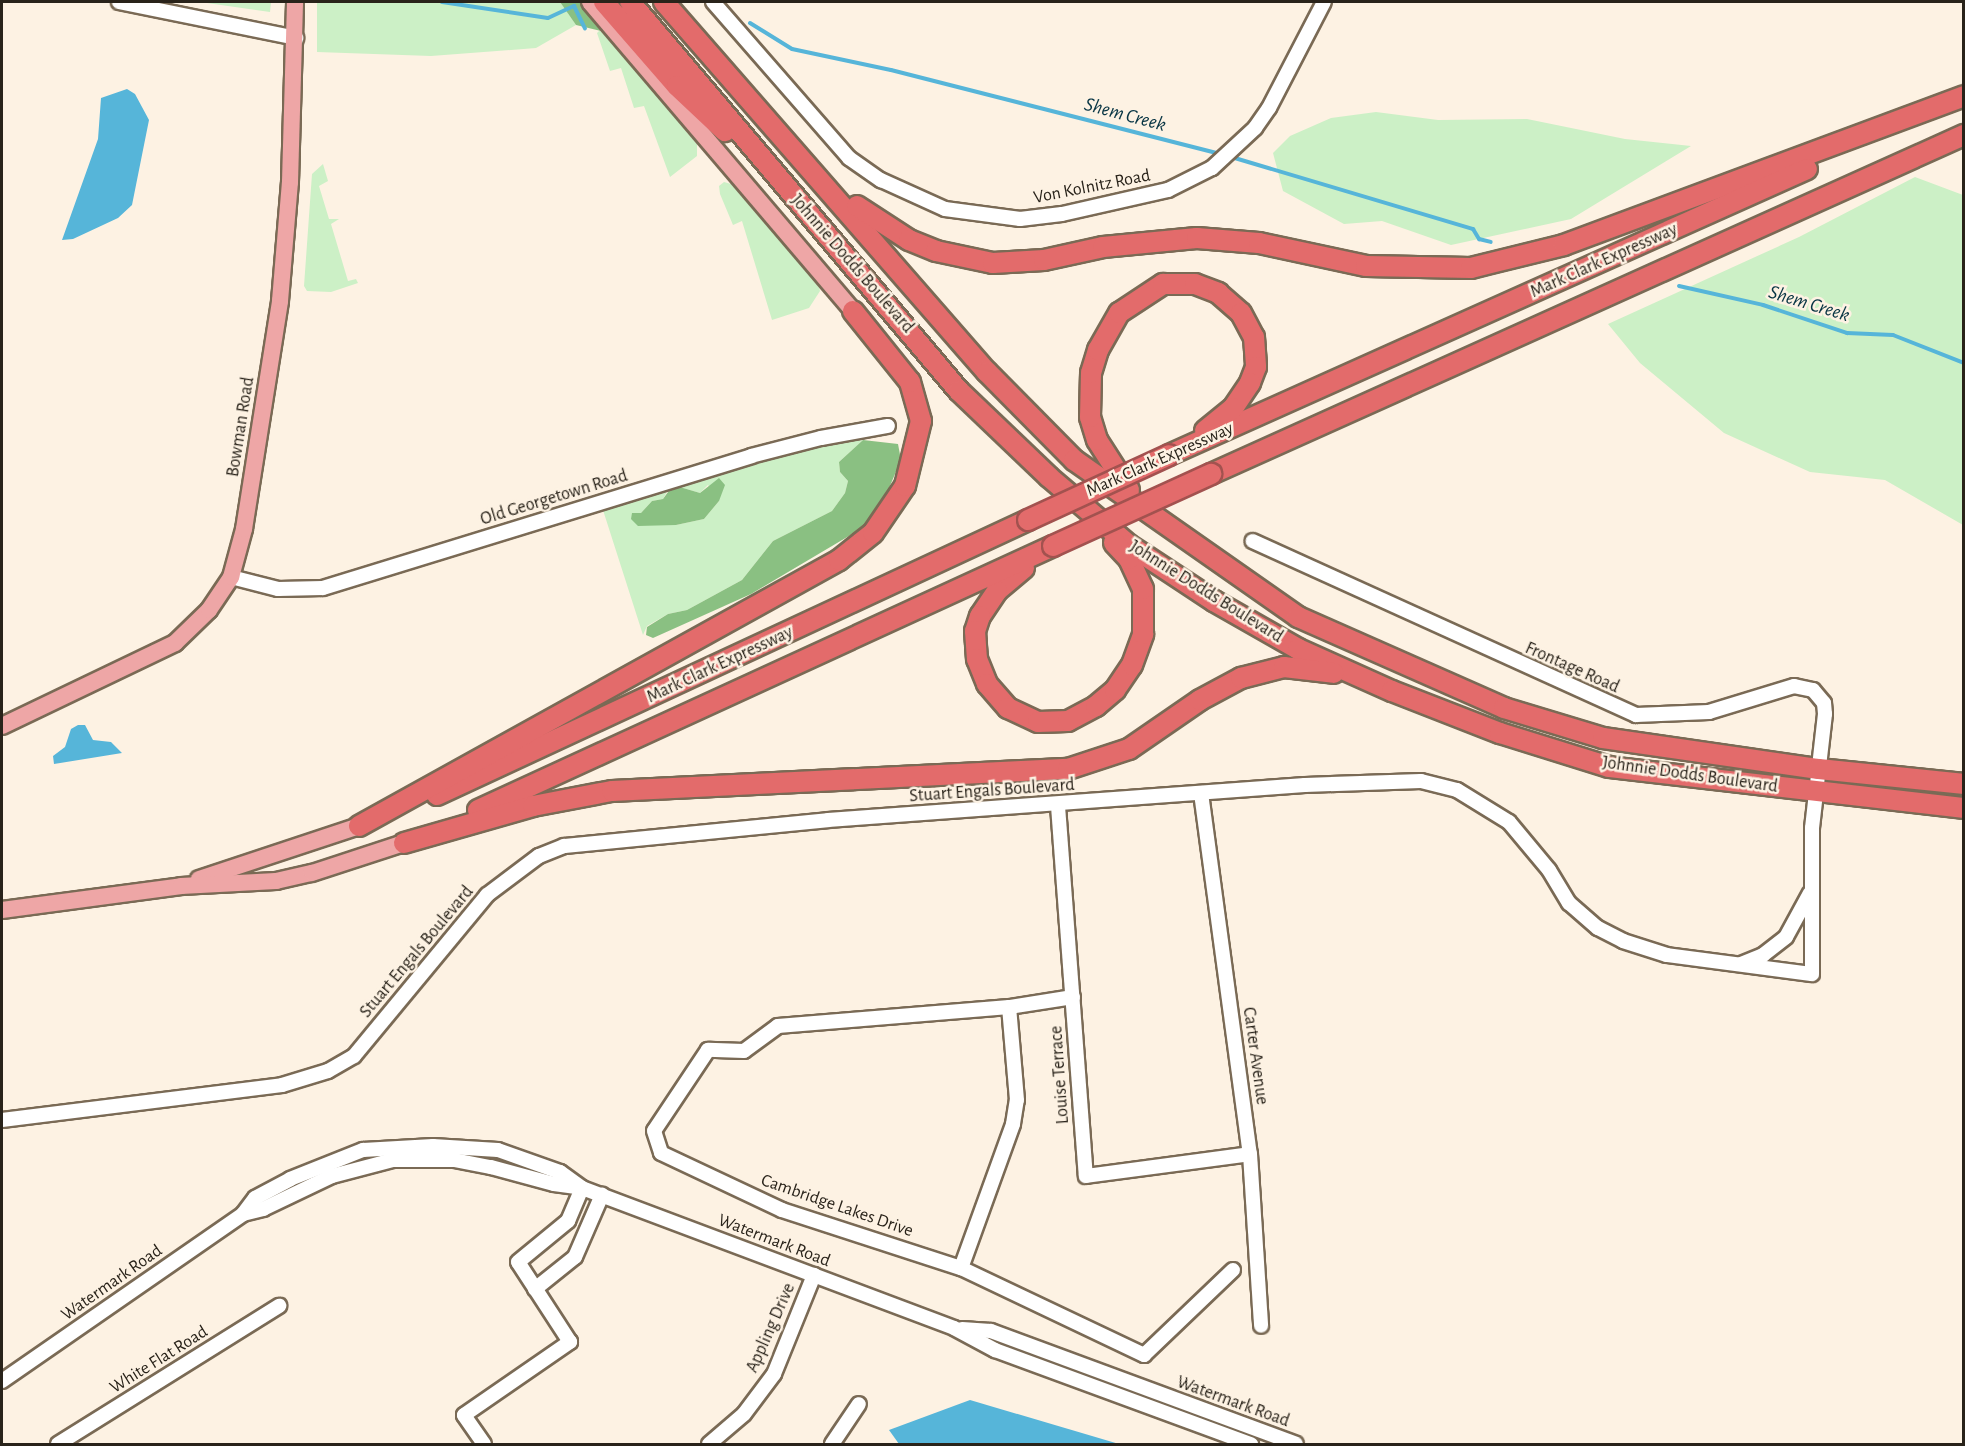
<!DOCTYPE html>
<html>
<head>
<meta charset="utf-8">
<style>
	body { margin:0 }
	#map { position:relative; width:1965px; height:1446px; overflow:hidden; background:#fdf2e3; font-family:"Alegreya Sans",sans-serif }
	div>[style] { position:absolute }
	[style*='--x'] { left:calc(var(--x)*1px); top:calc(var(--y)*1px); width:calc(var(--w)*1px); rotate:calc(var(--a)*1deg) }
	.green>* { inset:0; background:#ccf0c6 }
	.forest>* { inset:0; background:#8ac082 }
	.water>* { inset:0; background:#56b5d9 }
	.stream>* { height:4px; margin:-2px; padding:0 2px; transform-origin:2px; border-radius:2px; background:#56b5d9 }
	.roads { filter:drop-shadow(2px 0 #7a6a55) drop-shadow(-2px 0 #7a6a55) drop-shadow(0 2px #7a6a55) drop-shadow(0 -2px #7a6a55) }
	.minor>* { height:14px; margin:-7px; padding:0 7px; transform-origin:7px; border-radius:7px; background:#fff }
	.major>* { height:16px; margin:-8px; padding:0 8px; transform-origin:8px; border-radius:8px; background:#eea6a6 }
	.highway>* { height:20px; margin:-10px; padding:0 10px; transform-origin:10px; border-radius:10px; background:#e36b6b }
	.bridges { filter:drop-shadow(2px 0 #a2524f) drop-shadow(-2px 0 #a2524f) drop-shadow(0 2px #a2524f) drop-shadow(0 -2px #a2524f) }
	.highway-bridge>* { height:20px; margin:-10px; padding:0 10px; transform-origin:10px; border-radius:10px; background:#e36b6b }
	span { translate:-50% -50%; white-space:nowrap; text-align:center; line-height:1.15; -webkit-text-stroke:5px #fdf2e3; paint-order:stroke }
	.street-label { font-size:18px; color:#29231a }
	.water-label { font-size:20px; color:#083544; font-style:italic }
	.frame { position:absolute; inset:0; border:3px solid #29231a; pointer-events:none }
</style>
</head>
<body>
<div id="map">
	<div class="green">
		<div style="clip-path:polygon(200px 2px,271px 2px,270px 12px)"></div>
		<div style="clip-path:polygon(317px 2px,560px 2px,576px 25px,536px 48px,431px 56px,317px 52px)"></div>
		<div style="clip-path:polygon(602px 28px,697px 144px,697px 156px,670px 177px,644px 106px,634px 108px,621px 68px,610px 71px,597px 33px)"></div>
		<div style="clip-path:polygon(1376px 112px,1438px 120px,1527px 119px,1625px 139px,1691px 146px,1571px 219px,1451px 245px,1382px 221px,1344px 224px,1283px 191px,1273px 153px,1290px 136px,1331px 118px)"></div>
		<div style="clip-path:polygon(323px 164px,328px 181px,319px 186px,329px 219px,339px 219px,331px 224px,348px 281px,356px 279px,358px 283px,331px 292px,307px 291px,304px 286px,312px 174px)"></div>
		<div style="clip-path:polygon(1915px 177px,1963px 195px,1963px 525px,1885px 480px,1810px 472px,1724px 433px,1640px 363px,1608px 324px,1799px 237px)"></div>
		<div style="clip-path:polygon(724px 182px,738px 186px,817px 279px,820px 291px,809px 308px,772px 320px,742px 221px,733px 225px,720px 194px,719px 186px)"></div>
		<div style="clip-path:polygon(856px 439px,863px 440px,839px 462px,840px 472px,848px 481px,845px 493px,832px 511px,773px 541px,742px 580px,687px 610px,668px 614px,647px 626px,643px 635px,602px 507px,669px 488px,663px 499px,652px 501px,641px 513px,676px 525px,704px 519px,719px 501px,708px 485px,700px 493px,673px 485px,790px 450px)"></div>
	</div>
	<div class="forest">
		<div style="clip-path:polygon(560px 2px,580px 2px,601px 31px,576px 25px)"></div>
		<div style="clip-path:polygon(863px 440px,898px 444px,901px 460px,880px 509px,859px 530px,751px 594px,653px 638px,646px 635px,647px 627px,668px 614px,687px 610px,742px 580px,773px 541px,832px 511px,845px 493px,848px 481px,840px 472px,839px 462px)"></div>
		<div style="clip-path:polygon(719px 478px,725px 485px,719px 501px,704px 519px,676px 525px,638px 526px,631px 519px,632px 513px,641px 513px,652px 501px,663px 499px,673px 485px,700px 493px)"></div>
	</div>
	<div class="water">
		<div style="clip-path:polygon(127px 89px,135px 94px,149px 120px,132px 205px,118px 218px,73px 239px,62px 240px,98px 139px,101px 98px)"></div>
		<div style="clip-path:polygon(78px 725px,85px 725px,93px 740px,111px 742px,122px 753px,54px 764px,53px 756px,65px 747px,71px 729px)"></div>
		<div style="clip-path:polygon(970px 1400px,1119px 1444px,899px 1444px,889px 1430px)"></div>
	</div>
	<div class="stream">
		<div style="--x:442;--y:2;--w:107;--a:8.6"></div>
		<div style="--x:548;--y:18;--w:29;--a:-25"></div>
		<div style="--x:574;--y:6;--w:25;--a:64"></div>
		<div style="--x:750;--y:23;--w:49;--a:31.8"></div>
		<div style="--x:792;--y:49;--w:101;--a:12"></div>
		<div style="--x:891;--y:70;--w:341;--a:14.3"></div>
		<div style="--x:1228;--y:156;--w:256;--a:16.6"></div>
		<div style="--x:1473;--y:229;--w:12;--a:59"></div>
		<div style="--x:1479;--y:239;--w:12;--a:14"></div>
		<div style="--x:1679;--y:286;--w:86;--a:12.7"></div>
		<div style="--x:1763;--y:305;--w:89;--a:18.4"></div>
		<div style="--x:1847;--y:333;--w:46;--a:2.5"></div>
		<div style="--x:1893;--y:335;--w:76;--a:21.5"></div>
	</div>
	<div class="roads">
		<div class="minor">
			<div style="--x:119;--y:2;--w:181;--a:11.5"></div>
			<div style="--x:713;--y:2;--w:207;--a:48.9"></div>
			<div style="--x:849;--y:158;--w:39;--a:35"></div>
			<div style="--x:881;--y:180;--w:70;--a:24.4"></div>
			<div style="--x:945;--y:209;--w:76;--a:7.6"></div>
			<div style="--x:1020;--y:219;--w:42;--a:-6.8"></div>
			<div style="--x:1062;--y:214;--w:109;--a:-12.8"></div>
			<div style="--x:1168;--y:190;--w:49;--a:-26.6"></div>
			<div style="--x:1212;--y:168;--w:59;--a:-42.9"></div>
			<div style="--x:1255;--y:128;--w:24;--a:-55"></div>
			<div style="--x:1269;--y:108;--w:119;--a:-62.6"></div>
			<div style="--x:231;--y:577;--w:49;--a:14.3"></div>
			<div style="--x:278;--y:589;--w:45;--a:-1.3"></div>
			<div style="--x:323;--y:588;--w:448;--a:-17.1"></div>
			<div style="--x:751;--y:456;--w:72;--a:-14.4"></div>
			<div style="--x:821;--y:438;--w:68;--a:-10.2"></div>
			<div style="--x:1201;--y:793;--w:364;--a:82.3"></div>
			<div style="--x:1250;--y:1154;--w:172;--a:86.3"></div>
			<div style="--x:1058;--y:806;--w:371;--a:85.7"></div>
			<div style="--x:1086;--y:1176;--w:165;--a:-7.6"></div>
			<div style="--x:1741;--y:964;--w:24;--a:-22"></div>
			<div style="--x:1763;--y:955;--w:29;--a:-38"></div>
			<div style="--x:1786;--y:937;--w:50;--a:-61.4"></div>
			<div style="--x:1073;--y:997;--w:65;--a:171.1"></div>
			<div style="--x:1009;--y:1007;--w:232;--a:175.3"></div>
			<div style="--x:778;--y:1026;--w:42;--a:143.7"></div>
			<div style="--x:744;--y:1051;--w:36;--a:-178"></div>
			<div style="--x:708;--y:1050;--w:97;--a:123.7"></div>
			<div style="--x:654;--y:1131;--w:23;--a:72"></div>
			<div style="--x:661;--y:1153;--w:134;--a:25.2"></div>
			<div style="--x:782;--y:1210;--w:188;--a:18"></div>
			<div style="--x:961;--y:1268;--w:203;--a:25.4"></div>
			<div style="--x:1144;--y:1355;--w:123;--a:-43.7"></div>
			<div style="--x:2;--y:1120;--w:282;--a:-7.1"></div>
			<div style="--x:282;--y:1085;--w:48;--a:-16.9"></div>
			<div style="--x:328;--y:1071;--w:30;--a:-30"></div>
			<div style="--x:354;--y:1056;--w:209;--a:-50.4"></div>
			<div style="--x:487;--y:895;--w:65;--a:-36.9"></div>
			<div style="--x:539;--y:856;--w:27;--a:-22"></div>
			<div style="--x:564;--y:846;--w:265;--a:-5.6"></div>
			<div style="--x:828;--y:820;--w:478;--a:-4.2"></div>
			<div style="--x:1305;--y:785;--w:116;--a:-2"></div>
			<div style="--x:1421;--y:781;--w:37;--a:14"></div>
			<div style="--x:1457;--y:790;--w:61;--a:31.6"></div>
			<div style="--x:1509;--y:822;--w:62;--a:50.2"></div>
			<div style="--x:1549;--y:870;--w:39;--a:59"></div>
			<div style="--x:1569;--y:903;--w:38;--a:41"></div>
			<div style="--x:1598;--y:928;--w:28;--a:27"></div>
			<div style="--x:1623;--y:941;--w:46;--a:17.7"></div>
			<div style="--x:1667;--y:955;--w:146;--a:7.5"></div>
			<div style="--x:1812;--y:974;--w:146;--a:-90"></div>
			<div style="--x:1812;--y:828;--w:115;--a:-83.5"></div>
			<div style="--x:1825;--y:714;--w:11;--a:-95"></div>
			<div style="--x:1824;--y:703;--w:17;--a:-130"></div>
			<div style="--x:1813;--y:690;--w:19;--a:-168"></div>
			<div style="--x:1794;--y:686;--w:89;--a:163"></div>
			<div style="--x:1709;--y:712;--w:73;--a:177.6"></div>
			<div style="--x:1636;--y:715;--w:421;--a:-155.6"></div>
			<div style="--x:243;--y:1214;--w:21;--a:-14"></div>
			<div style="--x:263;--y:1209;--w:76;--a:-25.6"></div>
			<div style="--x:332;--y:1176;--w:63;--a:-14.7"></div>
			<div style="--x:393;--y:1160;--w:61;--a:0"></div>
			<div style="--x:454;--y:1160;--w:38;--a:11"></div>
			<div style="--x:491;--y:1167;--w:65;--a:15.1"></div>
			<div style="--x:554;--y:1184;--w:28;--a:8"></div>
			<div style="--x:582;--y:1188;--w:397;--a:20.6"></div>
			<div style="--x:954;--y:1328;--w:47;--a:28.2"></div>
			<div style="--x:995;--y:1350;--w:273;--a:20.2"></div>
			<div style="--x:961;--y:1268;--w:153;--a:-70.1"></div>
			<div style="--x:1013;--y:1124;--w:24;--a:-81"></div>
			<div style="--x:1017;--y:1100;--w:93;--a:-94.9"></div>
			<div style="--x:535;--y:1289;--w:51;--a:-38.7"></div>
			<div style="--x:575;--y:1257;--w:68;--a:-66.5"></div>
			<div style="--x:962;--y:1329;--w:29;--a:4"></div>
			<div style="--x:991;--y:1331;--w:325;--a:20.3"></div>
			<div style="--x:2;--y:1381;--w:293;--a:-34.7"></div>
			<div style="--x:243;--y:1214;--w:20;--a:-53"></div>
			<div style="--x:255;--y:1198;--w:40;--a:-28"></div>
			<div style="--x:290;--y:1179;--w:79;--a:-21.7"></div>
			<div style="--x:363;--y:1150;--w:70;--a:-3.3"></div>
			<div style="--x:433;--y:1146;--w:65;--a:3.5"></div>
			<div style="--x:498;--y:1150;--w:66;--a:19.5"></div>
			<div style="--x:560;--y:1172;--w:26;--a:36"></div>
			<div style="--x:58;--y:1444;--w:261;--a:-32"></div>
			<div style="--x:484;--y:1444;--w:35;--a:-125"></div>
			<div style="--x:464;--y:1415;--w:129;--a:-34.6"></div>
			<div style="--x:570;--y:1342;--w:95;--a:-123"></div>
			<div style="--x:518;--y:1262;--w:65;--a:-39.4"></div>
			<div style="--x:568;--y:1221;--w:36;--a:-67"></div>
			<div style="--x:709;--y:1444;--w:46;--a:-40.6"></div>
			<div style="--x:744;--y:1414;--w:50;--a:-53.1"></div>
			<div style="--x:774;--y:1374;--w:107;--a:-68"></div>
			<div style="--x:832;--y:1444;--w:48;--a:-56"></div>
		</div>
		<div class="major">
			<div style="--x:590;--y:2;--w:406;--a:49.6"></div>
			<div style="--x:2;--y:726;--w:192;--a:-25.6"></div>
			<div style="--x:175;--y:643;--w:47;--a:-44.1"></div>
			<div style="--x:209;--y:610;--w:40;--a:-56"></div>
			<div style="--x:231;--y:577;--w:50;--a:-74.8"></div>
			<div style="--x:244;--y:529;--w:231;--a:-81"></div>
			<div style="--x:280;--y:301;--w:119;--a:-85.2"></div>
			<div style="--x:290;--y:182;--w:180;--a:-88.4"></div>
			<div style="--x:199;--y:879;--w:169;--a:-18.3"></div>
			<div style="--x:2;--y:910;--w:181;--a:-7.6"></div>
			<div style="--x:181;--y:886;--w:95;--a:-3"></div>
			<div style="--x:276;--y:881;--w:37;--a:-13"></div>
			<div style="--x:312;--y:873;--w:97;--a:-18.1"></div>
		</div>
		<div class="highway">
			<div style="--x:604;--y:2;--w:111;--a:49"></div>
			<div style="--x:677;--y:86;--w:66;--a:43.2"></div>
			<div style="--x:630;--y:2;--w:509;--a:49.78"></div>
			<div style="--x:959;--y:391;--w:124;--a:43.7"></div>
			<div style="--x:1049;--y:477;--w:105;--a:40.4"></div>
			<div style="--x:1129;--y:545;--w:102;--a:33.4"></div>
			<div style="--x:1214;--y:601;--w:97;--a:29.7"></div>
			<div style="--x:1298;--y:649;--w:103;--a:24.1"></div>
			<div style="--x:1392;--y:691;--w:116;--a:21.3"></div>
			<div style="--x:1500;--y:733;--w:114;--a:17.3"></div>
			<div style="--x:1609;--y:767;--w:357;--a:6.6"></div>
			<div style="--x:664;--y:2;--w:491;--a:48.9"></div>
			<div style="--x:987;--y:372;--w:124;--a:45.3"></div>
			<div style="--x:1074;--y:460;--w:274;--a:35"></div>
			<div style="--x:1298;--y:617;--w:225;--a:23.8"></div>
			<div style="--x:1504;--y:708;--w:103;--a:16.9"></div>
			<div style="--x:1603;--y:738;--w:218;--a:8.2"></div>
			<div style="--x:1819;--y:769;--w:146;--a:5.9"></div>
			<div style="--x:857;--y:206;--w:62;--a:33.2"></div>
			<div style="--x:909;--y:240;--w:29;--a:22"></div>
			<div style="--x:936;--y:251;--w:58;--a:11.9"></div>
			<div style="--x:993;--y:263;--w:51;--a:-3.4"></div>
			<div style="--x:1044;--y:260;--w:60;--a:-12.4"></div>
			<div style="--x:1103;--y:247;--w:94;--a:-5.5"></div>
			<div style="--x:1197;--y:238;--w:62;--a:4.6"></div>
			<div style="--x:1259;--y:243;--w:109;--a:12.1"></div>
			<div style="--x:1366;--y:266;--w:105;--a:1.1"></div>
			<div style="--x:1471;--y:268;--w:96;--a:-13.9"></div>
			<div style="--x:1564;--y:245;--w:427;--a:-20.4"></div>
			<div style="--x:1169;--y:455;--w:699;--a:-24.15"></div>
			<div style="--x:1211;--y:474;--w:826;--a:-24.24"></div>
			<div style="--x:1129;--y:490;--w:59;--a:-122.6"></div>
			<div style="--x:1097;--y:440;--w:24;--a:-107"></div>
			<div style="--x:1090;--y:417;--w:44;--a:-88.7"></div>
			<div style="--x:1091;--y:373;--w:24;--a:-73"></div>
			<div style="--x:1098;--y:350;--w:43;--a:-60.4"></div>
			<div style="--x:1119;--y:313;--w:53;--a:-33.4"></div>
			<div style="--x:1163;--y:284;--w:32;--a:0"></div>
			<div style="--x:1195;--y:284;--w:25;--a:21"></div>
			<div style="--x:1218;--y:293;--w:30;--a:41"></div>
			<div style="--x:1241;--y:313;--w:27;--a:62"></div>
			<div style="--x:1254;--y:337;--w:30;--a:86"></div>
			<div style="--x:1256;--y:367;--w:17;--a:111"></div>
			<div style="--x:1250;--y:383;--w:30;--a:124"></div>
			<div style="--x:1233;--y:408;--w:36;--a:141"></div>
			<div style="--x:1024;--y:568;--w:35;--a:140"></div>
			<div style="--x:997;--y:591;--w:30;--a:124"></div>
			<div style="--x:980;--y:616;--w:16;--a:108"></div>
			<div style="--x:975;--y:631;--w:28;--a:86"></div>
			<div style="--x:977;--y:659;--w:27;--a:68"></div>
			<div style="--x:987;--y:684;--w:32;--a:49"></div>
			<div style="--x:1008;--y:708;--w:33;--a:25"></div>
			<div style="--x:1038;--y:722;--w:30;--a:-2"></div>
			<div style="--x:1068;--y:721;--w:32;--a:-28"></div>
			<div style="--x:1096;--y:706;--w:25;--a:-40"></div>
			<div style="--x:1115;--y:690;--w:30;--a:-56"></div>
			<div style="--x:1132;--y:665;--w:33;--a:-70"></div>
			<div style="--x:1143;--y:634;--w:45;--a:-90"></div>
			<div style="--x:1143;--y:589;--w:33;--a:-115"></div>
			<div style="--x:1129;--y:559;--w:22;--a:-133"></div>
			<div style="--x:437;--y:795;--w:652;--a:-24.95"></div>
			<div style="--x:478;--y:810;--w:633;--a:-24.66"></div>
			<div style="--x:359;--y:826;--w:549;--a:-28.99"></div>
			<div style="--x:839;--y:560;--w:43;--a:-38.5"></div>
			<div style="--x:873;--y:533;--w:57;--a:-55.8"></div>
			<div style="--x:905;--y:486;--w:67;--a:-76.2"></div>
			<div style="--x:921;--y:421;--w:41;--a:-105.8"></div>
			<div style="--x:910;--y:382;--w:91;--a:-128.8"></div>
			<div style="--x:404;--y:843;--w:134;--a:-16"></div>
			<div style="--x:533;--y:806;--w:80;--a:-10.8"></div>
			<div style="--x:612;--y:791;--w:457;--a:-2.8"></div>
			<div style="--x:1068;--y:769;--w:64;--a:-18.2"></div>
			<div style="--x:1129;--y:749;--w:86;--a:-34.6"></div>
			<div style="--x:1200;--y:700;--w:47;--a:-28.2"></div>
			<div style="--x:1241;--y:678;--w:44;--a:-14.3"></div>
			<div style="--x:1284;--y:667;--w:50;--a:6.8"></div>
		</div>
	</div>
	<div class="bridges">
		<div class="highway-bridge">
			<div style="--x:1028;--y:520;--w:155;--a:-24.7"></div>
			<div style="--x:1053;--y:546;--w:174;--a:-24.5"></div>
		</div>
	</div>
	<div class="street-label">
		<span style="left:1092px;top:187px;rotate:-11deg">Von Kolnitz Road</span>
		<span style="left:1604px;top:261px;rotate:-24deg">Mark Clark Expressway</span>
		<span style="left:852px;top:264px;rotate:49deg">Johnnie Dodds Boulevard</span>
		<span style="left:241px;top:427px;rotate:-81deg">Bowman Road</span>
		<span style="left:1160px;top:460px;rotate:-24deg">Mark Clark Expressway</span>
		<span style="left:554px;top:498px;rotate:-17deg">Old Georgetown Road</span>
		<span style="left:1206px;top:592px;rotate:32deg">Johnnie Dodds Boulevard</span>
		<span style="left:720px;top:665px;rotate:-25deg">Mark Clark Expressway</span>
		<span style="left:1572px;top:668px;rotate:24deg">Frontage Road</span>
		<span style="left:1690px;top:775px;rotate:8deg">Johnnie Dodds Boulevard</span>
		<span style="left:992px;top:791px;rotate:-4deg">Stuart Engals Boulevard</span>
		<span style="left:417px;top:952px;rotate:-50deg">Stuart Engals Boulevard</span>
		<span style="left:1255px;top:1056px;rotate:82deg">Carter Avenue</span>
		<span style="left:1060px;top:1075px;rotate:-94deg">Louise Terrace</span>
		<span style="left:837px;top:1206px;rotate:19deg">Cambridge Lakes Drive</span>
		<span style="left:774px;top:1241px;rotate:21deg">Watermark Road</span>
		<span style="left:112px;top:1283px;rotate:-35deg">Watermark Road</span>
		<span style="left:771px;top:1328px;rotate:-66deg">Appling Drive</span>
		<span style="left:159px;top:1360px;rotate:-32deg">White Flat Road</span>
		<span style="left:1233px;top:1402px;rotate:20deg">Watermark Road</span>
	</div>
	<div class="water-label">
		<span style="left:1125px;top:115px;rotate:15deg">Shem Creek</span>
		<span style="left:1809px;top:304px;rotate:17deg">Shem Creek</span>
	</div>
	<div class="frame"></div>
</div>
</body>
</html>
